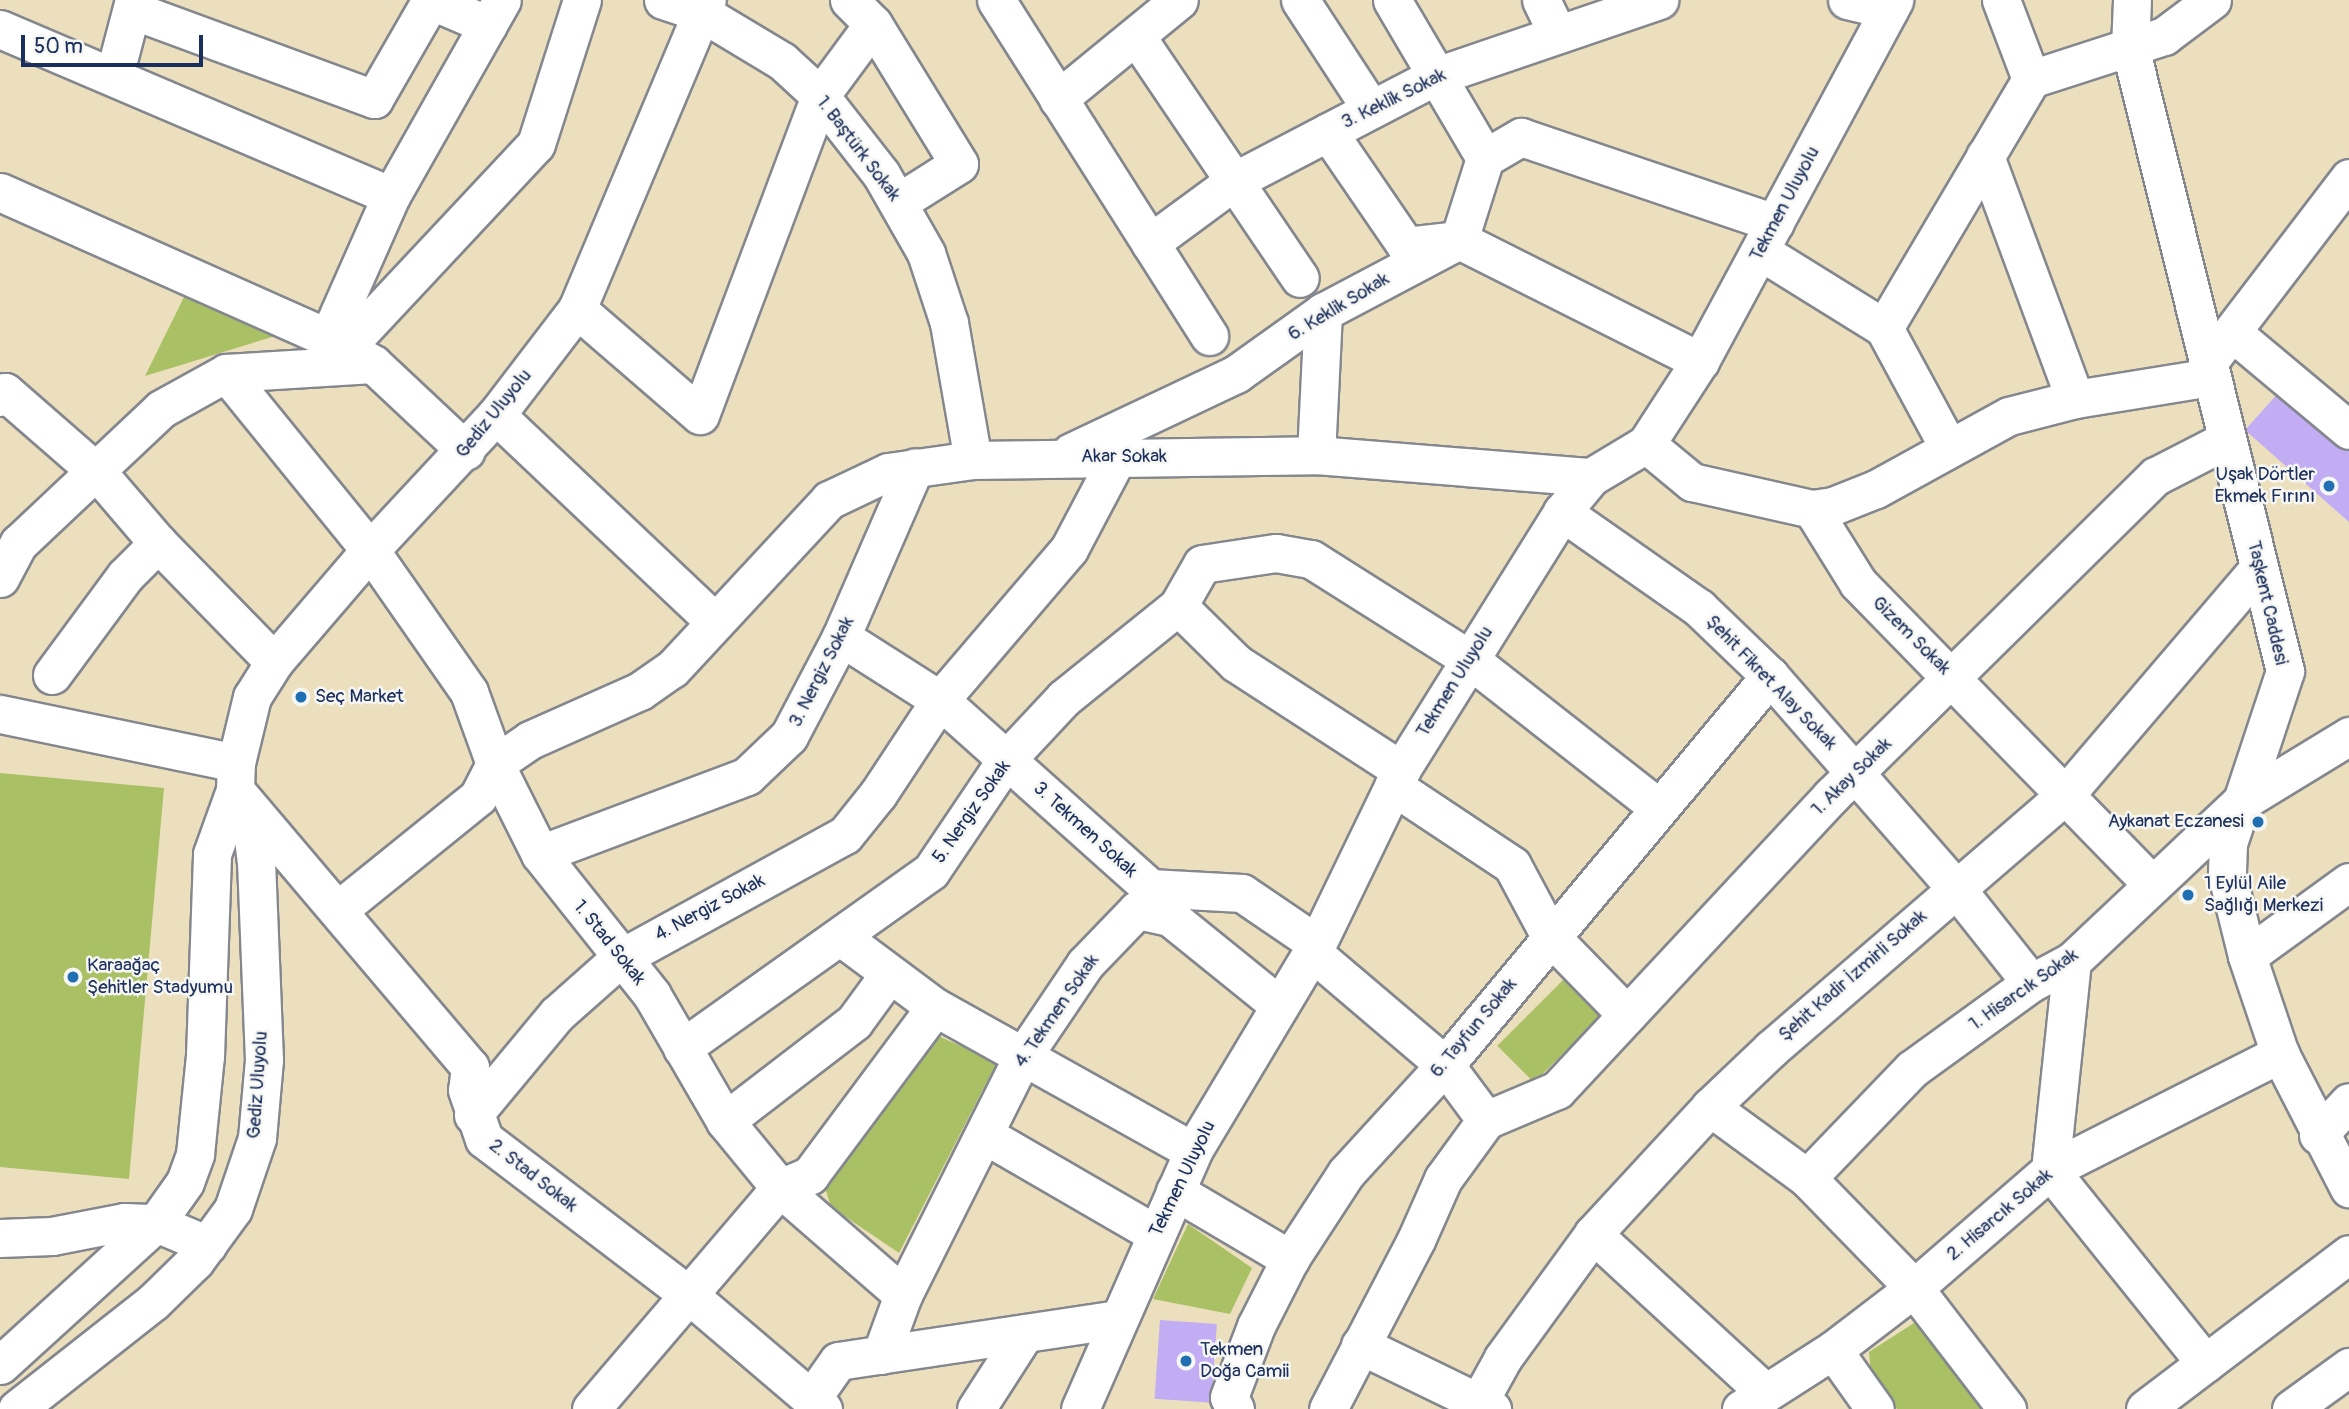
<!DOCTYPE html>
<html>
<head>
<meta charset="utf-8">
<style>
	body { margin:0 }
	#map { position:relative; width:2349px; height:1409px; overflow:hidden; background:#ecdfbd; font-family:Pangolin,sans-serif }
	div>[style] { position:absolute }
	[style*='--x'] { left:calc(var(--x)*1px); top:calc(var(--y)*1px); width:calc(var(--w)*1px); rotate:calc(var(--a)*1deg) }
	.green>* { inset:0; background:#aac065; transform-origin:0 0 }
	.building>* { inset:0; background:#c2adf5; transform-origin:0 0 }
	.roads { filter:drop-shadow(2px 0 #84878e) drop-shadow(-2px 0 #84878e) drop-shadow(0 2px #84878e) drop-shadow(0 -2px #84878e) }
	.minor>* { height:37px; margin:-18.5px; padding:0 18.5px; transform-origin:18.5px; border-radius:18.5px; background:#fff }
	.dots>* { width:19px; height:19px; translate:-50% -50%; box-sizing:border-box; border:4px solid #f6f6f2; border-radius:50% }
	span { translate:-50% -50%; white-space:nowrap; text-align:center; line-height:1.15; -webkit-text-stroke:5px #f6f6f2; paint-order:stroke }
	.street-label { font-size:19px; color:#1b2f5e }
	.poi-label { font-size:19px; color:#1b2f5e }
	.right { translate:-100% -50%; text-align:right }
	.left { translate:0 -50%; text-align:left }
	.scale { position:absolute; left:21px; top:35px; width:182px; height:32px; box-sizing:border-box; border:4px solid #1b2f5e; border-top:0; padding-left:9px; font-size:21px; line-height:24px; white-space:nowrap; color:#1b2f5e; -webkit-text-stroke:5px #f6f6f2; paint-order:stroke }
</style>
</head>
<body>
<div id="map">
	<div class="green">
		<div style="clip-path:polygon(186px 293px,282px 334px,145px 376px)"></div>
		<div style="clip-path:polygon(0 773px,164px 788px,129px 1179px,0 1167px)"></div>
		<div style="left:1568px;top:975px;width:52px;height:100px;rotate:45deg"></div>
		<div style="clip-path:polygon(927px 1031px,997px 1062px,899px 1253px,831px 1207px,824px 1184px)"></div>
		<div style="clip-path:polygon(1188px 1224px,1252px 1268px,1230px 1314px,1153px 1299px)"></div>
		<div style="clip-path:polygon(1917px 1321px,1987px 1409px,1897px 1409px,1871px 1374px,1869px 1352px)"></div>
	</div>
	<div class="building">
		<div style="clip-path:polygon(2281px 390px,2349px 450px,2349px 522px,2245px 430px)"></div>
		<div style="left:1160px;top:1320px;width:57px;height:79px;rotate:4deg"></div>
	</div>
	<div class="roads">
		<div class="minor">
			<div style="--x:430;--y:0;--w:63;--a:23.3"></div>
			<div style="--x:663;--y:0;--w:41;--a:18.4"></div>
			<div style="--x:702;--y:13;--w:93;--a:31"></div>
			<div style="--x:782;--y:61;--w:52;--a:42.6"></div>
			<div style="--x:820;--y:96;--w:99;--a:52"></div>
			<div style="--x:881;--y:174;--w:91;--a:60.3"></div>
			<div style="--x:926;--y:253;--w:74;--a:71.8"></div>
			<div style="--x:949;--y:323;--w:139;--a:80.1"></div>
			<div style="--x:849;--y:0;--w:34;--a:45"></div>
			<div style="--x:873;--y:24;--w:164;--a:58.4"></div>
			<div style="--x:959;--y:164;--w:71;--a:147.7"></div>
			<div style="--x:996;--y:0;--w:398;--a:57.6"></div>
			<div style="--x:1300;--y:0;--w:130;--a:56.9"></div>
			<div style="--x:1541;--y:0;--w:34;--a:64"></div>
			<div style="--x:1847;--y:0;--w:43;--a:13.4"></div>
			<div style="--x:2001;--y:0;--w:85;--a:69.2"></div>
			<div style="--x:2132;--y:0;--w:47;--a:92.4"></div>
			<div style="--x:2130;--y:47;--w:643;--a:76.05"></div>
			<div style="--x:2285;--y:671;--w:181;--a:108.3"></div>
			<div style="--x:2228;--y:843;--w:32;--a:92"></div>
			<div style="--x:2227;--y:875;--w:83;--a:76.1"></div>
			<div style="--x:2247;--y:956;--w:103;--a:71.4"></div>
			<div style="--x:2280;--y:1054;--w:151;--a:62.8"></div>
			<div style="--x:132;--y:10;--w:258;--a:20.2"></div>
			<div style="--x:374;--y:99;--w:114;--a:-60.1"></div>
			<div style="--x:0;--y:29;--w:425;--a:23.1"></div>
			<div style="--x:1136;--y:36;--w:292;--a:55.9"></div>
			<div style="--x:114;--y:76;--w:79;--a:-75.3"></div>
			<div style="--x:1058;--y:99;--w:156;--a:-39.3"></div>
			<div style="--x:1328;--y:132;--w:138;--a:55.6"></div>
			<div style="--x:1406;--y:246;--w:53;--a:-6.5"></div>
			<div style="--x:1459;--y:240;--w:270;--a:26.7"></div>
			<div style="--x:1985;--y:156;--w:259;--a:69.7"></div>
			<div style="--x:1485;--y:158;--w:42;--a:-30.3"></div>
			<div style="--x:1521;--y:137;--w:268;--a:18.7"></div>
			<div style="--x:0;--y:192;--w:359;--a:24"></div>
			<div style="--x:328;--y:338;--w:52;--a:30"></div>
			<div style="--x:373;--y:364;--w:127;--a:43.1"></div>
			<div style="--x:1150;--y:243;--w:104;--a:-36.4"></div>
			<div style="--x:1234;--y:181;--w:228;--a:-27.5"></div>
			<div style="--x:1436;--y:76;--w:236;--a:-18.8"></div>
			<div style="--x:1760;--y:251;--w:146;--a:31.8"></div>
			<div style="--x:1884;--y:328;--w:136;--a:61.6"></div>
			<div style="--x:577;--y:309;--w:162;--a:40.8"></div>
			<div style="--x:700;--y:415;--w:341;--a:-69.4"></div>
			<div style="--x:820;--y:96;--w:89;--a:-53.6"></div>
			<div style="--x:1884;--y:328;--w:289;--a:-59.4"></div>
			<div style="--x:2031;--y:79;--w:140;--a:-17.9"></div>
			<div style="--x:2164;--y:36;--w:60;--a:-36.9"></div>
			<div style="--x:2233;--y:333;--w:151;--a:39.9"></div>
			<div style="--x:328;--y:338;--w:155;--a:-66.1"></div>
			<div style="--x:391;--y:196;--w:225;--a:-60.5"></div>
			<div style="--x:345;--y:348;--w:279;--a:-46.9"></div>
			<div style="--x:536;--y:144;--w:151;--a:-72.3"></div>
			<div style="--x:2207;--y:364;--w:234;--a:-52.6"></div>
			<div style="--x:226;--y:373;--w:228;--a:50.9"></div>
			<div style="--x:370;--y:550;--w:173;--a:55.1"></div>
			<div style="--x:469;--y:692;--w:77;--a:70.1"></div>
			<div style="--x:495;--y:764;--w:101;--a:63.4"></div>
			<div style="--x:540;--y:854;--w:180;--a:51.5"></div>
			<div style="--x:652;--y:995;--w:146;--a:59.9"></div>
			<div style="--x:725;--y:1121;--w:87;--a:50.6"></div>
			<div style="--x:780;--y:1188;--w:163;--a:41"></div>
			<div style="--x:0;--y:397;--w:7;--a:-45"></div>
			<div style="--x:5;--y:392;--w:123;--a:41.1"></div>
			<div style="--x:98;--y:473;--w:92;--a:49.4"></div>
			<div style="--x:158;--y:543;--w:166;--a:45.7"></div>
			<div style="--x:496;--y:415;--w:301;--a:43.4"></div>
			<div style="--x:1646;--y:444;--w:60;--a:39.6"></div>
			<div style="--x:1692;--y:482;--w:123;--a:12.7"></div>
			<div style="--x:1812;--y:509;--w:87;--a:58.1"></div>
			<div style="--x:1858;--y:583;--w:419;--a:45.7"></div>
			<div style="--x:1071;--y:452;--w:183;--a:-25.3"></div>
			<div style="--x:1236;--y:374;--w:107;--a:-35.5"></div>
			<div style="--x:1323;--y:312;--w:154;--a:-27.9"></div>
			<div style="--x:1459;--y:240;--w:86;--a:-72.4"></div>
			<div style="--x:1485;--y:158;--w:183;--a:-120.5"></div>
			<div style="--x:1316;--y:455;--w:143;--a:-87.2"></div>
			<div style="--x:1812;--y:509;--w:21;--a:-8"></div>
			<div style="--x:1833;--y:506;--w:46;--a:-21.6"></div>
			<div style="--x:1876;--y:489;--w:152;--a:-28.8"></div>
			<div style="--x:2009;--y:416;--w:68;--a:-14.4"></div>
			<div style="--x:2075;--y:399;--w:138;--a:-9.2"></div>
			<div style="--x:1562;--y:512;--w:167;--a:35"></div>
			<div style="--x:1699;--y:608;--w:98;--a:43.8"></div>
			<div style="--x:1770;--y:676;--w:281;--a:48.8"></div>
			<div style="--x:1955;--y:887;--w:122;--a:51.6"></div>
			<div style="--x:0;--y:578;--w:40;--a:-62"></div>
			<div style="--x:19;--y:543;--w:195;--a:-43.3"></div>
			<div style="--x:161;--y:409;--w:74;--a:-29"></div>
			<div style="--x:226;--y:373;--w:147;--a:-3.5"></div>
			<div style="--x:1178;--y:606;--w:81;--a:44.5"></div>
			<div style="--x:1236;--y:663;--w:197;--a:33"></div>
			<div style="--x:841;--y:637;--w:117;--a:32.5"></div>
			<div style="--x:940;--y:700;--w:282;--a:41.8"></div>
			<div style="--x:1150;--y:888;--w:92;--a:3.1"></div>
			<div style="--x:1242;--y:893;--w:91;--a:34.2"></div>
			<div style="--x:52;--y:675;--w:123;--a:-53.6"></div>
			<div style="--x:125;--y:576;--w:47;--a:-45"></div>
			<div style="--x:0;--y:714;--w:241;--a:11.7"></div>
			<div style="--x:1393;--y:786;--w:143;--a:33.6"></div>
			<div style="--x:1512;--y:865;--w:81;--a:61.8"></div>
			<div style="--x:1550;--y:936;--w:110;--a:45.7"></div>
			<div style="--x:235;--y:790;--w:363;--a:49.7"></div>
			<div style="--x:470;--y:1067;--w:23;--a:97"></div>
			<div style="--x:467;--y:1090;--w:52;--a:70.9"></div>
			<div style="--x:484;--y:1139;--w:258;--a:37.3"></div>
			<div style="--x:689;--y:1295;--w:176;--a:40.4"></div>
			<div style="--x:540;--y:854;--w:221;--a:-20.6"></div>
			<div style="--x:747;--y:776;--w:58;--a:-43.6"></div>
			<div style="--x:789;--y:736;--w:112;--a:-62.3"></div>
			<div style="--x:841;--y:637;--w:185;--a:-66.5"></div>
			<div style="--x:338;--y:910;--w:180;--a:-38.9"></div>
			<div style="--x:478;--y:797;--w:37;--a:-63"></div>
			<div style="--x:495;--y:764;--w:42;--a:-34.4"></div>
			<div style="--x:530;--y:740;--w:120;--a:-24"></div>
			<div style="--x:640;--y:691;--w:39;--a:-35"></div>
			<div style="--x:672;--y:669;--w:231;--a:-47.1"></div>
			<div style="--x:829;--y:500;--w:65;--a:-25.4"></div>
			<div style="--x:888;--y:472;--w:86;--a:-8"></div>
			<div style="--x:973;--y:460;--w:343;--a:-0.8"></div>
			<div style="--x:1316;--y:455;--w:276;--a:4.6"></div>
			<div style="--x:841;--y:937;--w:117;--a:36.7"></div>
			<div style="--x:935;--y:1007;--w:295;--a:29.2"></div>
			<div style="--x:1312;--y:952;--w:175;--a:40.4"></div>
			<div style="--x:1445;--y:1065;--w:69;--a:53.3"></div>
			<div style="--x:2247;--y:956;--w:126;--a:-36"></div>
			<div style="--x:2072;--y:961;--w:210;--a:96"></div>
			<div style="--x:2050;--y:1170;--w:248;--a:51.2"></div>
			<div style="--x:682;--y:1048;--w:305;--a:-35.4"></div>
			<div style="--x:931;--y:871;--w:134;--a:-56"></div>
			<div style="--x:1006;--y:760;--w:85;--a:-46.9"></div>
			<div style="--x:1064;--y:698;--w:146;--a:-38.9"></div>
			<div style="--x:1178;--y:606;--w:48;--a:-60.3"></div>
			<div style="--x:1202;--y:564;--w:75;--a:-8.5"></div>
			<div style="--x:1276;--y:553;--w:36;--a:10"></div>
			<div style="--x:1311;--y:559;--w:187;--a:32.3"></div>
			<div style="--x:1469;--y:659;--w:240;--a:38.1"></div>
			<div style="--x:1710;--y:1107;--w:120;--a:36.2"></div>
			<div style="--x:1807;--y:1178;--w:153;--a:45.8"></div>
			<div style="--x:1914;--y:1288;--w:153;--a:52.5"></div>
			<div style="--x:473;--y:1115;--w:131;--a:-50.3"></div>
			<div style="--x:557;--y:1014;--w:83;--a:-41.6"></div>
			<div style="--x:619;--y:959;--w:258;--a:-28.8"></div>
			<div style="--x:845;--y:835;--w:53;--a:-51.2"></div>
			<div style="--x:878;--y:794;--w:113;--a:-56.6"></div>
			<div style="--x:940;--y:700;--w:199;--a:-49.5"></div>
			<div style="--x:1069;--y:549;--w:103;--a:-62.2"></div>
			<div style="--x:1486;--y:1120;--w:77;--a:-22.9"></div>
			<div style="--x:1557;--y:1090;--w:402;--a:-47"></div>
			<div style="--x:1831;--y:796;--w:456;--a:-44.6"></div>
			<div style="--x:2156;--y:476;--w:79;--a:-27.2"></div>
			<div style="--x:725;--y:1121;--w:163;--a:-37.5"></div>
			<div style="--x:854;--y:1022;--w:59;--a:-53.9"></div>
			<div style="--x:985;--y:1135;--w:198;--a:30.1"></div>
			<div style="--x:2318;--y:1135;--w:45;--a:-46.8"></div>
			<div style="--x:1807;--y:1178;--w:151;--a:-46.1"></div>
			<div style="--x:1912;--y:1069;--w:147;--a:-35.9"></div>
			<div style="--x:2031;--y:983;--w:47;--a:-28.2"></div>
			<div style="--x:2072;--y:961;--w:232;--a:-43.3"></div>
			<div style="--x:2241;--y:802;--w:127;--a:-31.4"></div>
			<div style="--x:1175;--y:1191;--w:134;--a:30.6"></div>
			<div style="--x:1593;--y:1234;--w:235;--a:42.6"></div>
			<div style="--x:0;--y:1238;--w:52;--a:-2.2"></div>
			<div style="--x:52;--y:1236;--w:73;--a:-11"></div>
			<div style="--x:124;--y:1222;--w:32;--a:2"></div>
			<div style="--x:156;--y:1223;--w:56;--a:22.9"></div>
			<div style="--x:1360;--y:1345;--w:147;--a:25.9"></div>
			<div style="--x:1833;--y:1350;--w:72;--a:54.6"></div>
			<div style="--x:881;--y:1355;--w:64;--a:-69.9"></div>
			<div style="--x:903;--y:1295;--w:264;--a:-63.4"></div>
			<div style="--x:1021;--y:1059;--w:115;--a:-56"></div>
			<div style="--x:1085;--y:964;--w:75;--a:-46.1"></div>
			<div style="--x:1137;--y:910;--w:34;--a:12"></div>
			<div style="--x:1170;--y:917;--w:141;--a:39"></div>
			<div style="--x:0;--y:1365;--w:211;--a:-42.3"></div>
			<div style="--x:156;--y:1223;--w:50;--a:-54.7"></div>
			<div style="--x:185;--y:1182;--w:30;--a:-70"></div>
			<div style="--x:195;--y:1154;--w:99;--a:-84.2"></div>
			<div style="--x:205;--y:1056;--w:202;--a:-88"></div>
			<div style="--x:212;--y:854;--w:68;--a:-70.2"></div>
			<div style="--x:235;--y:790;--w:27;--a:-88"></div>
			<div style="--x:236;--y:763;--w:68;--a:-76.4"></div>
			<div style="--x:252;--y:697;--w:41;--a:-57.8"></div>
			<div style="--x:274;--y:662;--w:148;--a:-49.4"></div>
			<div style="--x:370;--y:550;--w:185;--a:-47"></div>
			<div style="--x:496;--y:415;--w:133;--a:-52.6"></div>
			<div style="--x:577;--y:309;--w:335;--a:-67.2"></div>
			<div style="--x:812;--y:1398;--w:45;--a:-54.9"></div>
			<div style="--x:838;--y:1361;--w:283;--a:-8.5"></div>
			<div style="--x:17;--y:1409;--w:173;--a:-38.2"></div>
			<div style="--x:153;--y:1302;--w:59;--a:-44.3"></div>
			<div style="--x:195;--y:1261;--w:64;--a:-53.8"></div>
			<div style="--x:233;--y:1209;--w:75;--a:-71.3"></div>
			<div style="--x:257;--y:1138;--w:78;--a:-84.9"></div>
			<div style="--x:264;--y:1060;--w:197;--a:-92.3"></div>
			<div style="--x:256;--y:863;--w:33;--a:-97"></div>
			<div style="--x:252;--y:830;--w:28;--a:-113"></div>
			<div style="--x:591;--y:1409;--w:291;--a:-49.5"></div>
			<div style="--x:780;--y:1188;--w:33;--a:-23"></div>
			<div style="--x:810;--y:1175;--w:209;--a:-53.3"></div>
			<div style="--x:976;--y:1409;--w:90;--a:-57.2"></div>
			<div style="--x:1080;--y:1409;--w:282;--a:-66.3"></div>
			<div style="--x:1193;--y:1151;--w:241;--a:-59.1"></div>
			<div style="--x:1317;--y:944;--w:193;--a:-64.2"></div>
			<div style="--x:1401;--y:770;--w:304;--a:-58"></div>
			<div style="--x:1562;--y:512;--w:45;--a:-50.4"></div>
			<div style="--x:1591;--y:477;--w:64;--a:-31"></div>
			<div style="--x:1646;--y:444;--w:99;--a:-57"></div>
			<div style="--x:1700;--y:361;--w:410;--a:-61.7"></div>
			<div style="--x:1235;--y:1409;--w:13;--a:-117"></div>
			<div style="--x:1229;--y:1397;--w:76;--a:-69.2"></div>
			<div style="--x:1256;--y:1326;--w:75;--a:-63.1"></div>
			<div style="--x:1290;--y:1259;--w:103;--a:-56.9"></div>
			<div style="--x:1346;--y:1173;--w:147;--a:-47.5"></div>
			<div style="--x:1445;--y:1065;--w:507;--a:-50.12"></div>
			<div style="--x:1328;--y:1409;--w:191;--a:-62.5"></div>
			<div style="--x:1416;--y:1240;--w:67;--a:-66.1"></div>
			<div style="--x:1443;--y:1179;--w:73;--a:-53.9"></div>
			<div style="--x:1475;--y:1409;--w:58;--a:-61.2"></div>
			<div style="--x:1503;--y:1358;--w:153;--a:-54"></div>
			<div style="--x:1593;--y:1234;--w:173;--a:-47.3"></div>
			<div style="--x:1710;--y:1107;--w:84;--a:-43.6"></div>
			<div style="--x:1771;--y:1049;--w:390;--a:-40.8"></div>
			<div style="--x:2066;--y:794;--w:297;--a:-49.5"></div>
			<div style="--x:1741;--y:1409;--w:109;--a:-32.7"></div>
			<div style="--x:1833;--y:1350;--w:102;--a:-37.4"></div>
			<div style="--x:1914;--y:1288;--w:180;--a:-40.9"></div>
			<div style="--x:2050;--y:1170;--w:258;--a:-26.8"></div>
			<div style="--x:2145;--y:1409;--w:256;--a:-37.2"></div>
			<div style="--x:2291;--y:1409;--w:72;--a:-35.9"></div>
		</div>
	</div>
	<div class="dots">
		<div style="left:2329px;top:486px;background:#1f6fb2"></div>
		<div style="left:301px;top:697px;background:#1f6fb2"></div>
		<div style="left:2258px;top:822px;background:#1f6fb2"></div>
		<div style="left:2188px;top:895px;background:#1f6fb2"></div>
		<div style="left:73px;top:977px;background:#1f6fb2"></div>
		<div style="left:1186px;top:1361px;background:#1f6fb2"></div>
	</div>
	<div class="street-label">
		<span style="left:1394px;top:99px;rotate:-26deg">3. Keklik Sokak</span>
		<span style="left:858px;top:149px;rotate:53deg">1. Baştürk Sokak</span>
		<span style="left:1785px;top:204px;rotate:-62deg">Tekmen Uluyolu</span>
		<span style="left:1339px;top:307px;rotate:-31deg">6. Keklik Sokak</span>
		<span style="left:494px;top:414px;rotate:-51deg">Gediz Uluyolu</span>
		<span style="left:1124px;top:457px">Akar Sokak</span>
		<span style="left:2267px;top:603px;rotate:77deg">Taşkent Caddesi</span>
		<span style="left:1911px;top:636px;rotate:45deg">Gizem Sokak</span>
		<span style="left:822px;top:672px;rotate:-63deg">3. Nergiz Sokak</span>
		<span style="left:1455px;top:682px;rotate:-58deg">Tekmen Uluyolu</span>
		<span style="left:1771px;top:683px;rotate:46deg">Şehit Fikret Alay Sokak</span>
		<span style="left:1852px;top:777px;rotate:-44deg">1. Akay Sokak</span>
		<span style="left:972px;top:812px;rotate:-55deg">5. Nergiz Sokak</span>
		<span style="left:1085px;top:830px;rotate:42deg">3. Tekmen Sokak</span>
		<span style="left:710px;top:908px;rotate:-28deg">4. Nergiz Sokak</span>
		<span style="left:609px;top:943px;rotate:51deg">1. Stad Sokak</span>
		<span style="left:1853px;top:976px;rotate:-41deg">Şehit Kadir İzmirli Sokak</span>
		<span style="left:2024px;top:990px;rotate:-35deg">1. Hisarcık Sokak</span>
		<span style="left:1057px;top:1011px;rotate:-55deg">4. Tekmen Sokak</span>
		<span style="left:1474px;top:1028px;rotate:-50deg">6. Tayfun Sokak</span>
		<span style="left:258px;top:1085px;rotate:-86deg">Gediz Uluyolu</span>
		<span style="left:533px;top:1176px;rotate:38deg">2. Stad Sokak</span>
		<span style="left:1183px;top:1179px;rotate:-64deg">Tekmen Uluyolu</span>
		<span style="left:2000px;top:1215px;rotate:-40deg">2. Hisarcık Sokak</span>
	</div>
	<div class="poi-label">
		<span class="right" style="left:2315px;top:486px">Uşak Dörtler<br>Ekmek Fırını</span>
		<span class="left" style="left:315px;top:697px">Seç Market</span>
		<span class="right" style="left:2244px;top:822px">Aykanat Eczanesi</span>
		<span class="left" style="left:2204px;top:895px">1 Eylül Aile<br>Sağlığı Merkezi</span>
		<span class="left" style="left:87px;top:977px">Karaağaç<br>Şehitler Stadyumu</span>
		<span class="left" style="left:1200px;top:1361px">Tekmen<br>Doğa Camii</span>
	</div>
	<div class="scale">50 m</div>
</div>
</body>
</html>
